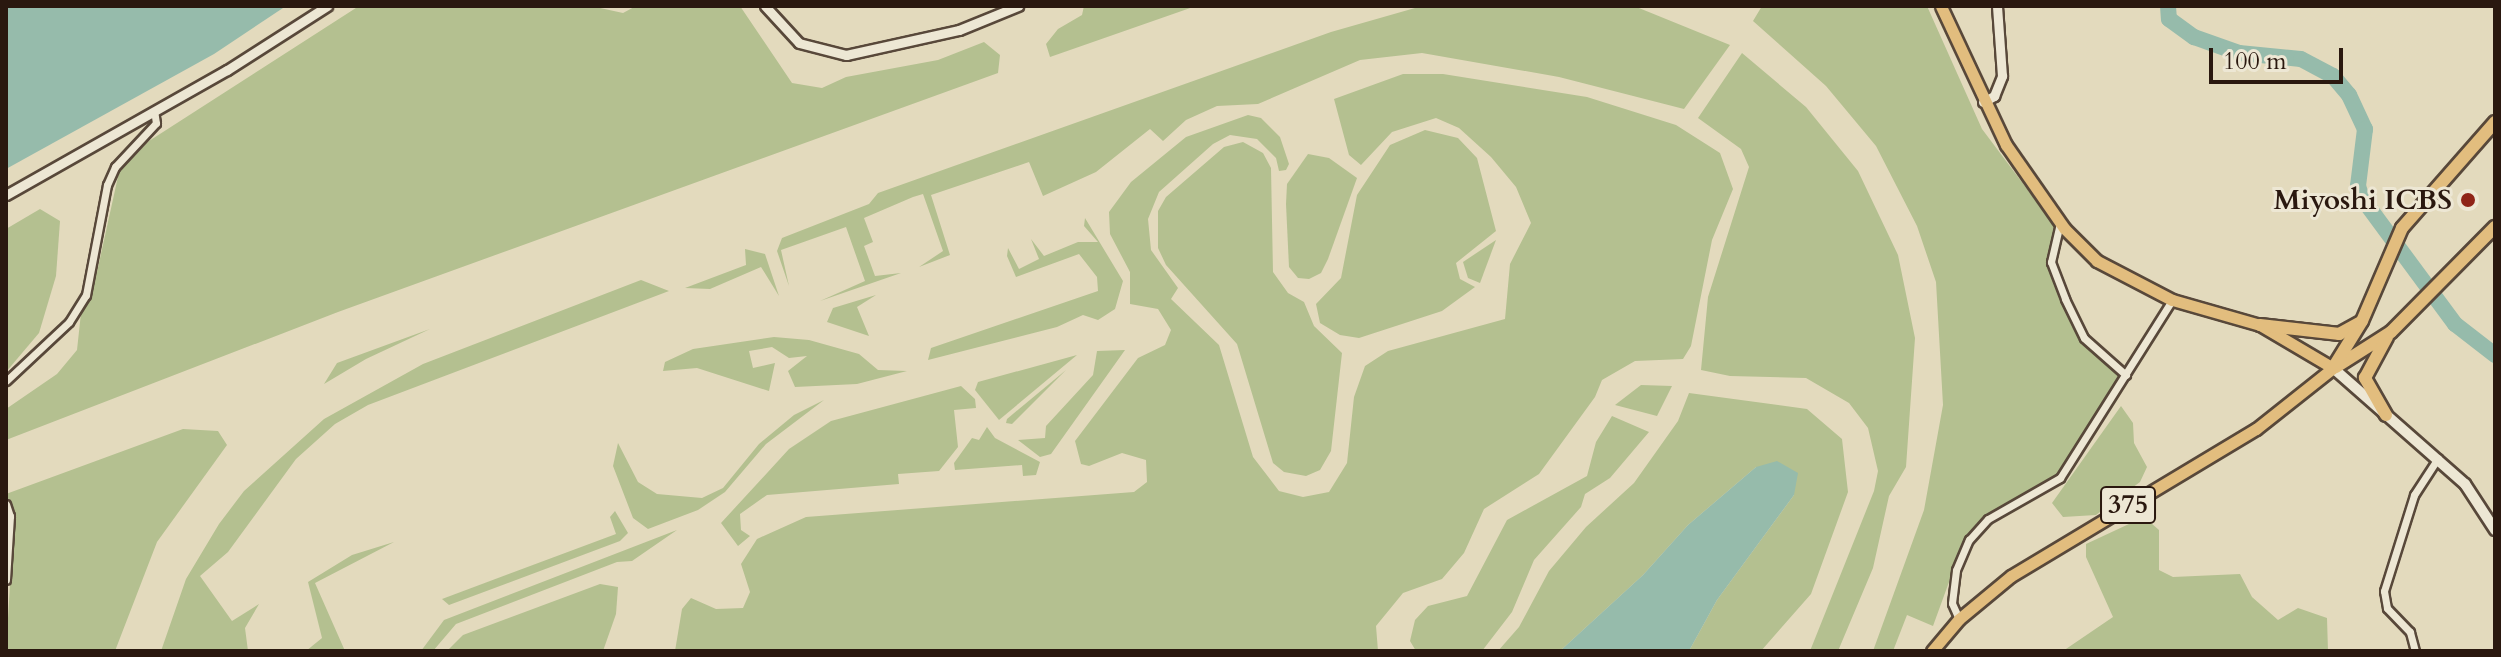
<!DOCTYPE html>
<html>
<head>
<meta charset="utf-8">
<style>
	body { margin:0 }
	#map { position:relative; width:2501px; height:657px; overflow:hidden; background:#e3dabd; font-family:Cardo,serif }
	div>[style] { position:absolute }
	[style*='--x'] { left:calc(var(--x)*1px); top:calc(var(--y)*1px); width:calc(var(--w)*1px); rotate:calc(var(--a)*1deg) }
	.green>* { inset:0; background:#b4c090 }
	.water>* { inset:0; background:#96bbab }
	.river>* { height:16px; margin:-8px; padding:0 8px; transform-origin:8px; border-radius:8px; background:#96bbab }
	.roads { filter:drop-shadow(2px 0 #58483a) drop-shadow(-2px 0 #58483a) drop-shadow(0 2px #58483a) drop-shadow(0 -2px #58483a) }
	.minor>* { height:7px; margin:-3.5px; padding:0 3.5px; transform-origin:3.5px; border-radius:3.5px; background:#ede7d4 }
	.tertiary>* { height:9px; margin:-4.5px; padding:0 4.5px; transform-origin:4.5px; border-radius:4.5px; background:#ede7d4 }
	.secondary>* { height:10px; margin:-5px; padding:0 5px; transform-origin:5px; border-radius:5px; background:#ede7d4 }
	.trunk>* { height:11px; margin:-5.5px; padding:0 5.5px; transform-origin:5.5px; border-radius:5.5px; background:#e2bd7e }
	.motorway>* { height:12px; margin:-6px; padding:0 6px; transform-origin:6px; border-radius:6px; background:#e2bd7e }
	.dots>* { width:22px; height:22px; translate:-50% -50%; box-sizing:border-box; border:4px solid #ede7d4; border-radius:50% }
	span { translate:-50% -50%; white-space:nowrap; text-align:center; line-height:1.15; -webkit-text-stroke:6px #ede7d4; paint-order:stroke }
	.shield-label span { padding:2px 6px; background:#ede7d4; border:2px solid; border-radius:6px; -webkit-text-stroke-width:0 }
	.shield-label { font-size:26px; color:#2a180f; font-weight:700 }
	.poi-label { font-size:28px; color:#2a180f; font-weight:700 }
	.right { translate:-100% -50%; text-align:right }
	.frame { position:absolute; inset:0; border:8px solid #2a180f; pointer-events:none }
	.scale { position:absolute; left:2209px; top:48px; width:134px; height:36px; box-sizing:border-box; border:4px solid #2a180f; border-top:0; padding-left:10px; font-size:24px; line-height:28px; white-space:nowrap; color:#2a180f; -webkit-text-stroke:6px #ede7d4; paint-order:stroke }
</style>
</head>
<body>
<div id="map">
	<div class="green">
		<div style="clip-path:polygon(359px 6px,591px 6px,623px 13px,636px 6px,740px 6px,792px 83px,822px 88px,846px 77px,938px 60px,984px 42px,1000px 55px,998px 73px,338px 312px,6px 440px,6px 409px,57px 374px,77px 350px,81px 313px,97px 272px,119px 172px,149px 141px)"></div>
		<div style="clip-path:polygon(1084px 6px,1196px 6px,1050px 57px,1046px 44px,1058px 29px,1082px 15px)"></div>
		<div style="clip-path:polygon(1422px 6px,1634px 6px,1730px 45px,1684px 109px,1559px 77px,1422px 53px,1360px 60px,1258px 104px,1217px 106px,1186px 120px,1163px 141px,1150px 129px,1096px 172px,1043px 196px,1029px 162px,931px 195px,950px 255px,919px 267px,943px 251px,923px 194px,913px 197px,864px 218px,873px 242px,864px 246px,875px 276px,901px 273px,820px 301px,865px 281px,846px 227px,781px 250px,789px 286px,777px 251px,782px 238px,869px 204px,878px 193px,1331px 32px)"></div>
		<div style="clip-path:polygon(1762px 6px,1927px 6px,1982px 129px,2057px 229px,2049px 270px,2076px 330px,2119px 376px,2054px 479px,1977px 523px,1961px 549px,1933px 626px,1907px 615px,1893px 651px,1873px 651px,1924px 510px,1943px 405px,1936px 282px,1917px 226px,1876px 146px,1826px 86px,1753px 21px)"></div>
		<div style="clip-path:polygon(1742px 53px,1806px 107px,1858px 171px,1898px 255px,1915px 338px,1906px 467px,1889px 496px,1873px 568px,1838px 651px,1810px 651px,1874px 491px,1878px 471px,1868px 428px,1849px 403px,1806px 378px,1730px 376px,1701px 370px,1708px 297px,1749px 167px,1741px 149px,1698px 118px)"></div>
		<div style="clip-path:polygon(1403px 74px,1443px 74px,1587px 97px,1676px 125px,1720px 153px,1733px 189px,1712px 240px,1691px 346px,1683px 359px,1635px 361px,1602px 380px,1595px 397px,1539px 474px,1484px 509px,1464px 553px,1442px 579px,1403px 593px,1376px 626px,1378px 651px,675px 651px,682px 609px,691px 598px,716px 609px,743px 608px,750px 592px,741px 564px,757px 539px,806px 517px,1134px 492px,1147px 482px,1146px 460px,1122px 453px,1089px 466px,1081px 464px,1075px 441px,1138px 358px,1165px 345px,1171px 330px,1158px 309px,1130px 304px,1130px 272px,1110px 234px,1109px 212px,1131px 182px,1186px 137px,1248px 115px,1261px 118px,1280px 137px,1289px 164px,1286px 170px,1279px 171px,1276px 158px,1257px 139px,1230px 135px,1213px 144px,1159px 192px,1148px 219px,1151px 250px,1178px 288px,1171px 299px,1219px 345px,1253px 457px,1279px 491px,1303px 497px,1329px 492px,1347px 463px,1354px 397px,1365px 366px,1388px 351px,1505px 319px,1510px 264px,1531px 223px,1516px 187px,1491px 157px,1459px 128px,1436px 118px,1392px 132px,1361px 165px,1349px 155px,1334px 99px)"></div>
		<div style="clip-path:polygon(1425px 130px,1458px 138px,1477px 158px,1496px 231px,1456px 263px,1460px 279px,1475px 287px,1442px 311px,1359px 338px,1340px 335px,1320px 323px,1316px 304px,1341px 278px,1357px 195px,1390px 145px)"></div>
		<div style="clip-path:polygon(1243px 142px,1263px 153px,1271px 168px,1273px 272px,1288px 293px,1304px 302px,1314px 326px,1342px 353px,1331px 451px,1320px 470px,1306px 476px,1284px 472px,1273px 463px,1237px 344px,1166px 265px,1158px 248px,1158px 211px,1166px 197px,1224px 147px)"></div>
		<div style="clip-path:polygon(1308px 154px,1329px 158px,1357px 178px,1328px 259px,1321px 273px,1309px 279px,1298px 278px,1289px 267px,1286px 204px,1287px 184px)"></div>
		<div style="clip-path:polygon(40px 209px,60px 221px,56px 276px,39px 333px,6px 372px,6px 229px)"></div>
		<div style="clip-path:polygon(1085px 218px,1123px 281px,1115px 309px,1098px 320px,1083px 315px,1057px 327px,928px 360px,931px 348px,1098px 291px,1097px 277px,1079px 254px,1016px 277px,1007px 256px,1008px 248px,1019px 269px,1039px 259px,1031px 239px,1044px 256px,1078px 242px,1098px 242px,1084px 226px)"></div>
		<div style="clip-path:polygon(1496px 240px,1480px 283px,1468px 278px,1463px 262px)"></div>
		<div style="clip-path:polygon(745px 249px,765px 254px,779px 296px,761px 267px,710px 289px,685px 288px,746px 265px)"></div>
		<div style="clip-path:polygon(641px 280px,669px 291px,368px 405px,335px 424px,296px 459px,228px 552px,200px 576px,232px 621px,259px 604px,245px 628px,248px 651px,161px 651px,186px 579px,219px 524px,244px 491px,324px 419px,423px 364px)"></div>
		<div style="clip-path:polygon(876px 295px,857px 307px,869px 336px,827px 322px,833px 308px)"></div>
		<div style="clip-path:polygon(430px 329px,366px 359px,324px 384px,337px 363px)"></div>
		<div style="clip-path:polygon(774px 337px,809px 340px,859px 354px,878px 370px,907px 371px,857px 384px,795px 387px,788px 371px,807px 356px,789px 358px,772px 347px,749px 351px,753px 368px,775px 363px,769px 391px,697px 368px,663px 371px,665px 362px,693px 349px)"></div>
		<div style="clip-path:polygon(1125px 350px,1051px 454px,1040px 457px,1018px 440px,1045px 438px,1046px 426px,1093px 375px,1097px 351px)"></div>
		<div style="clip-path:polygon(1077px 355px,999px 420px,975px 390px,978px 382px)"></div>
		<div style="clip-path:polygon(1066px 370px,1012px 424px,1006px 423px,1007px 419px)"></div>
		<div style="clip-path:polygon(1641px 385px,1672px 386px,1657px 416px,1615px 405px)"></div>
		<div style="clip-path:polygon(961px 386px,975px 399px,976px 408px,954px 410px,958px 447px,939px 471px,898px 474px,899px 484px,767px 495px,740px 514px,741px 530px,750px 536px,738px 546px,721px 523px,789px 449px,831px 421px)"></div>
		<div style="clip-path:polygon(1689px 393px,1807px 409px,1842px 439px,1848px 492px,1811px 594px,1761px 651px,1689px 651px,1717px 600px,1794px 495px,1756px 467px,1688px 525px,1643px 575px,1560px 651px,1498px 651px,1519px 627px,1549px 571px,1586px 527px,1634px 483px,1678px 421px)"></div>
		<div style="clip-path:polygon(824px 400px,766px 444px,725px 492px,698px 510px,648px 529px,633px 518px,613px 466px,618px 443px,638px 482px,657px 494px,702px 498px,723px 488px,759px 444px,794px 415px)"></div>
		<div style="clip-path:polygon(2121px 406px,2133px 423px,2134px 443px,2147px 467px,2140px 482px,2096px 515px,2063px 517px,2052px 503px)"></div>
		<div style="clip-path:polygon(1612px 416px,1649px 432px,1610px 478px,1585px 494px,1581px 507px,1534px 560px,1512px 612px,1482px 651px,1416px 651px,1410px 641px,1415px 620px,1428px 606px,1467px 596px,1507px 520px,1587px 476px,1596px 442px)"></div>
		<div style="clip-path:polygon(987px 427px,995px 438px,1040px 462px,1036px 475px,1023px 476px,1022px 465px,955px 470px,954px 463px,972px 438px,979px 440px)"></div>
		<div style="clip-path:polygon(183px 429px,218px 431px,227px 445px,157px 542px,115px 651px,6px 651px,14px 519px,6px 508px,6px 494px)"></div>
		<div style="clip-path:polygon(615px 511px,628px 533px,620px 541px,449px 605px,442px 599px,616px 534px,610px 517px)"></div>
		<div style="clip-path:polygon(2144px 517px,2159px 530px,2159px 570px,2173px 577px,2240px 574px,2252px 597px,2278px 620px,2298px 608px,2327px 618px,2328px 651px,2063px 651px,2113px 617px,2086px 557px,2086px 544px)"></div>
		<div style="clip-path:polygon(677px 530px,632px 561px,617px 562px,456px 624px,433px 651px,421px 651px,444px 620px)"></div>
		<div style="clip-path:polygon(394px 542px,315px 583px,345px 651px,306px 651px,322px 638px,308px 582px,352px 555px)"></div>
		<div style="clip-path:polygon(600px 584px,618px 587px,616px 614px,603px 651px,447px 651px,463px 635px)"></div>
	</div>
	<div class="water">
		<div style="clip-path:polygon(6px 6px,286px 6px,214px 54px,6px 169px)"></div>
		<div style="clip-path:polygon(1777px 461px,1798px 473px,1794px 495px,1717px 600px,1689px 651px,1560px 651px,1643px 575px,1688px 525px,1756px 467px)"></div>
	</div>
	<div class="river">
		<div style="--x:2168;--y:6;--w:13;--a:86"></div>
		<div style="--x:2169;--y:19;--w:31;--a:36"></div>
		<div style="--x:2194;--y:37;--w:48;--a:19.6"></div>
		<div style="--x:2239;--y:53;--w:62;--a:5.5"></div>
		<div style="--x:2301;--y:59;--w:36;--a:28"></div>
		<div style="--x:2333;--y:76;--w:25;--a:50"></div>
		<div style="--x:2349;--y:95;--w:38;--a:65"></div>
		<div style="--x:2365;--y:129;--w:57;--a:97"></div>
		<div style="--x:2358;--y:186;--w:13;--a:72"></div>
		<div style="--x:2362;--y:198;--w:157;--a:53.6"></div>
		<div style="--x:2455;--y:324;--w:51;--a:37.8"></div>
	</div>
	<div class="roads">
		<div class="minor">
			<div style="--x:2060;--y:223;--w:40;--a:103"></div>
			<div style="--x:2051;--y:262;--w:40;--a:69"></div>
			<div style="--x:2065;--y:299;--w:43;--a:64"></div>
			<div style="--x:2084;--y:338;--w:56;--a:41.4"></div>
			<div style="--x:6;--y:381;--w:86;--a:-43.1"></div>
			<div style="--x:69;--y:322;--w:32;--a:-58"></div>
			<div style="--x:86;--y:295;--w:112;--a:-79.2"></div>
			<div style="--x:107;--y:185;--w:20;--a:-66"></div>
			<div style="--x:115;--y:167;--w:60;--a:-47"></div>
			<div style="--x:156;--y:123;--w:12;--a:-99"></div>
			<div style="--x:6;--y:504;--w:13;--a:72"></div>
			<div style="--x:10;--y:516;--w:64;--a:93.6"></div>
			<div style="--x:1959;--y:619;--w:17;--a:-114"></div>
			<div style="--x:1952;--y:603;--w:33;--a:-83"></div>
			<div style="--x:1956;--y:570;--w:33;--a:-67"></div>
			<div style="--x:1969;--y:540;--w:28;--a:-48"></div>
			<div style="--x:1988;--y:519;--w:83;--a:-29.7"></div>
			<div style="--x:2060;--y:478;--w:210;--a:-57.8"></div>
			<div style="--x:2415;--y:651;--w:20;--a:-105"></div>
			<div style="--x:2410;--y:632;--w:33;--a:-134"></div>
			<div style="--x:2387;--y:608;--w:17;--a:-100"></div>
			<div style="--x:2384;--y:591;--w:101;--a:-72.6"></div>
			<div style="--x:2414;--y:495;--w:44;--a:-57"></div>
		</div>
		<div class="tertiary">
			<div style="--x:765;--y:6;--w:50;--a:47.4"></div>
			<div style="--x:799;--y:43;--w:49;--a:14.3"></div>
			<div style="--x:846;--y:55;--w:116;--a:-12.5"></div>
			<div style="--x:959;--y:30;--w:64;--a:-22.1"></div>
			<div style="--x:1983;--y:102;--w:13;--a:-29"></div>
			<div style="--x:1994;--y:96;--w:22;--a:-68"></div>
			<div style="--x:2002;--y:76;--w:70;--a:-94.1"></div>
			<div style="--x:6;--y:195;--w:254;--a:-29.5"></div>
			<div style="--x:227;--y:70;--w:119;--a:-32.6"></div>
		</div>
		<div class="secondary">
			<div style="--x:2333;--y:368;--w:176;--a:41.3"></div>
			<div style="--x:2465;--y:484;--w:55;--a:56.9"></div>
		</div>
		<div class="trunk">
			<div style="--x:1932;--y:651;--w:42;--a:-49.8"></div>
			<div style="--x:1959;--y:619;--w:67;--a:-39.6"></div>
			<div style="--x:2011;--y:576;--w:286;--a:-31"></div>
			<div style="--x:2256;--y:429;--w:98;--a:-38.4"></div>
			<div style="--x:2333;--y:368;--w:85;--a:-149.5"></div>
			<div style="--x:2260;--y:325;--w:91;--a:-164.1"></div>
			<div style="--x:2172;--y:300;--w:85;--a:-152.5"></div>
			<div style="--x:2097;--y:261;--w:47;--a:-135"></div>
			<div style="--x:2064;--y:228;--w:101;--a:-124.9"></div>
			<div style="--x:2006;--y:145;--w:153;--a:-115.1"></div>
		</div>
		<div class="motorway">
			<div style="--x:2260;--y:325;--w:80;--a:6.5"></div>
			<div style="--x:2339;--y:334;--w:25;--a:-29"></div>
			<div style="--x:2336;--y:367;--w:65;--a:-32.5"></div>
			<div style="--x:2391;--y:332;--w:148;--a:-45.3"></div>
			<div style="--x:2333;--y:368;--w:55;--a:-58.3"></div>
			<div style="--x:2362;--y:321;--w:101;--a:-66.7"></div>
			<div style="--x:2402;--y:228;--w:141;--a:-48.7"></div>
			<div style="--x:2386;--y:415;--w:43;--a:-119.6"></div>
			<div style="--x:2365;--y:378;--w:47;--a:-61.8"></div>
		</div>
	</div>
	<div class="dots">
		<div style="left:2468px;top:200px;background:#8f2418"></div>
	</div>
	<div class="shield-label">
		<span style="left:2128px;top:505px">375</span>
	</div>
	<div class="poi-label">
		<span class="right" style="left:2452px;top:200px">Miyoshi ICBS</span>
	</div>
	<div class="frame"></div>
	<div class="scale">100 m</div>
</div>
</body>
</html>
